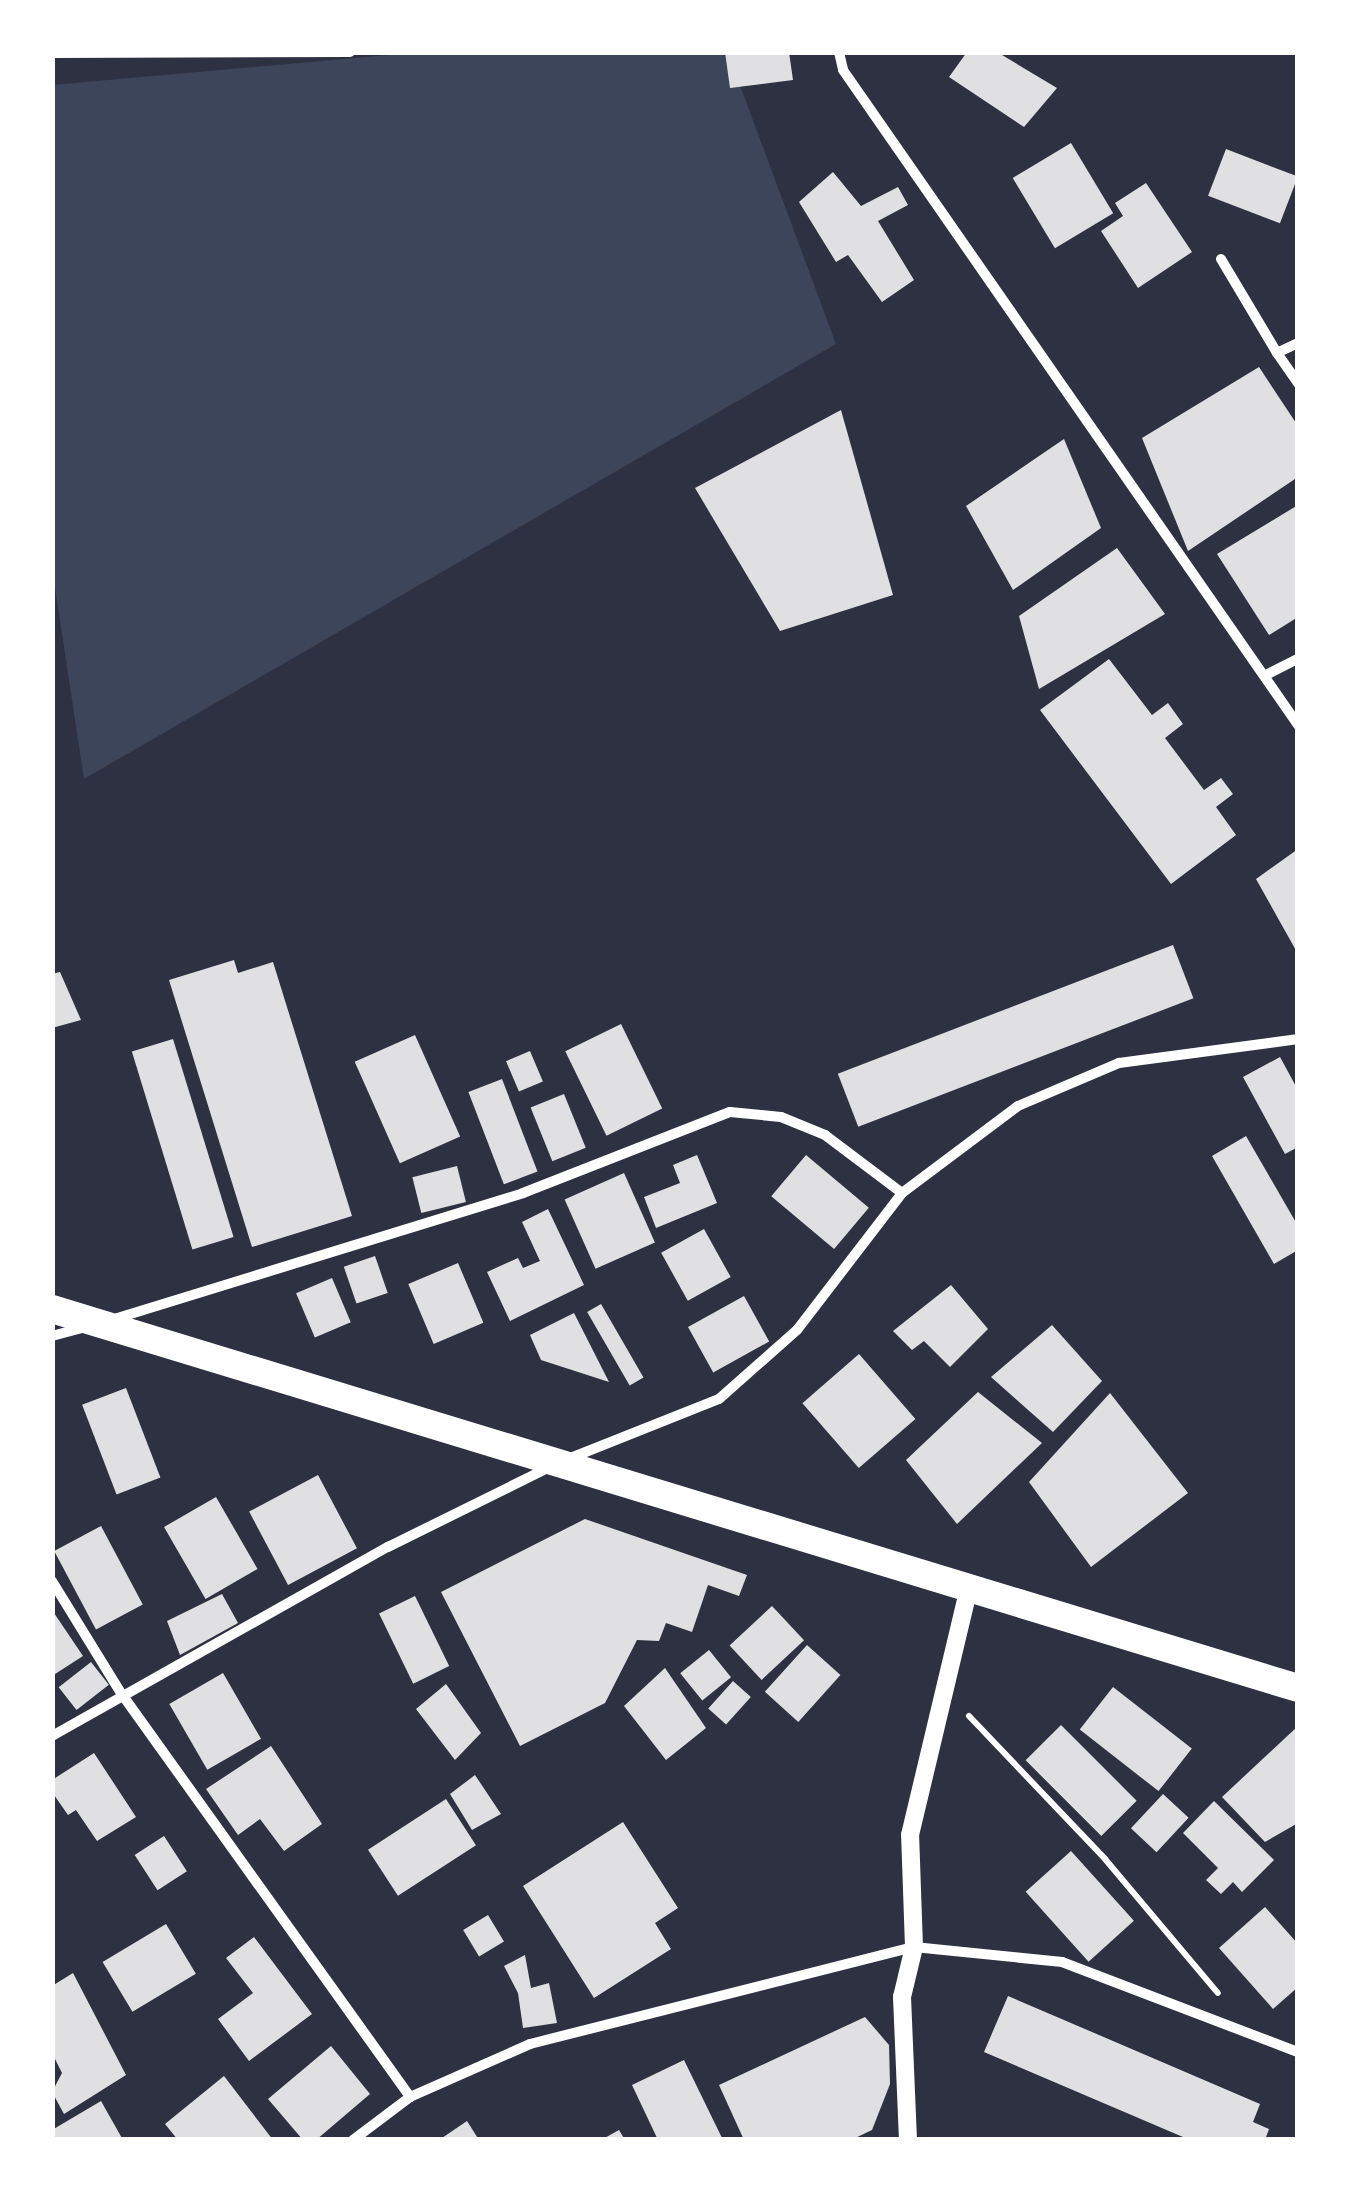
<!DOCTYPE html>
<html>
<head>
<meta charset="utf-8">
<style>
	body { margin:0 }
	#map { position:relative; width:1350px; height:2192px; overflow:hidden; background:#2d3142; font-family:Poppins,sans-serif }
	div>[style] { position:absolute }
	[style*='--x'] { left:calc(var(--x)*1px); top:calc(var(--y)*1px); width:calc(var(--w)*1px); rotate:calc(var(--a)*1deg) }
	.green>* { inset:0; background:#3c4559 }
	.building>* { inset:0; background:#e0e0e3; transform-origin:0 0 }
	.path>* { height:6px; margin:-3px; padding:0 3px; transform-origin:3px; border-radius:3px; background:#fff }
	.minor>* { height:10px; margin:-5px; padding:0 5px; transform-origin:5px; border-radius:5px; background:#fff }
	.tertiary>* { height:18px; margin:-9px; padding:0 9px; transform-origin:9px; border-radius:9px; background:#fff }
	.trunk>* { height:28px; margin:-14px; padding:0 14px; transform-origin:14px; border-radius:14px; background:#fff }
	span { translate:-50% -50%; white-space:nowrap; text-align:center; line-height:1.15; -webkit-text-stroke:8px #fff; paint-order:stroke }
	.frame { position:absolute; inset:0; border:55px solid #fff; pointer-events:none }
</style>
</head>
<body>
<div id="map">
	<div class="green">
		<div style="clip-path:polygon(411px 53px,728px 53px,836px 344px,84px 779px,52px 568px,52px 85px)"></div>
	</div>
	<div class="building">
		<div style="clip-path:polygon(725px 52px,789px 52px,793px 80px,730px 88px)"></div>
		<div style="clip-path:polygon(967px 52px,997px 52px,1057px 88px,1024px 127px,949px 77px)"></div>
		<div style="left:1071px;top:143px;width:82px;height:68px;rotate:59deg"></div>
		<div style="left:1226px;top:149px;width:77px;height:50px;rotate:21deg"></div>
		<div style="clip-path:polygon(833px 172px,861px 206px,898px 187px,908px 205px,878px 221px,914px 280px,882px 302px,848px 255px,836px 262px,799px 202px)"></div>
		<div style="clip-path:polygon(1146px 183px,1192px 252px,1138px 288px,1101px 231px,1123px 216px,1115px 203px)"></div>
		<div style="clip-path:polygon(1259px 367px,1298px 426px,1298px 477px,1188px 551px,1142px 438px)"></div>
		<div style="clip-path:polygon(841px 410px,893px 595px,780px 631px,695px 488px)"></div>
		<div style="clip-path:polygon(1064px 439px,1101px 528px,1013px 590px,966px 506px)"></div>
		<div style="clip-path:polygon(1298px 505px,1298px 617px,1269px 635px,1217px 554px)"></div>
		<div style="clip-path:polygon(1117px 548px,1165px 614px,1039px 689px,1019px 616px)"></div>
		<div style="clip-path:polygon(1109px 659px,1152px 715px,1168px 703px,1183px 724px,1165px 738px,1204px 790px,1221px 778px,1233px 794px,1216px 807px,1236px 835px,1171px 884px,1040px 710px)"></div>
		<div style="clip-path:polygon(1298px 849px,1298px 954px,1256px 879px)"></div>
		<div style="left:1173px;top:945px;width:57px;height:359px;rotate:69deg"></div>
		<div style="clip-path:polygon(234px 960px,238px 973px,273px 962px,352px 1216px,252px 1247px,169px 980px)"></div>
		<div style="clip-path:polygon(60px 972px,81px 1020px,52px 1028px,52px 974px)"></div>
		<div style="left:621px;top:1024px;width:94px;height:62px;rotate:64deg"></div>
		<div style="left:415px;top:1035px;width:111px;height:66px;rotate:66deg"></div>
		<div style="left:173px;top:1039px;width:207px;height:43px;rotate:73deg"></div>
		<div style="left:530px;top:1051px;width:33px;height:26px;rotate:67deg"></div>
		<div style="clip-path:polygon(1280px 1057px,1298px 1090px,1298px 1147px,1285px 1154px,1243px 1077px)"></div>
		<div style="left:502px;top:1079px;width:99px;height:36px;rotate:69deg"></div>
		<div style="left:564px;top:1094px;width:58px;height:36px;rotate:68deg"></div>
		<div style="clip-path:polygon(1246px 1136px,1298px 1226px,1298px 1250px,1274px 1264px,1212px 1156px)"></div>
		<div style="clip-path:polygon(697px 1155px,717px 1203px,656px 1228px,644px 1197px,680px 1183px,673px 1165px)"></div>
		<div style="left:806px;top:1155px;width:82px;height:54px;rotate:40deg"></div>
		<div style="left:457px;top:1166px;width:37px;height:46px;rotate:76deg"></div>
		<div style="left:624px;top:1173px;width:76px;height:65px;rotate:66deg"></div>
		<div style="clip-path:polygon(548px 1209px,584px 1285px,510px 1321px,487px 1272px,518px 1258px,523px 1268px,540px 1261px,522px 1222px)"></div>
		<div style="left:704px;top:1229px;width:55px;height:49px;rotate:61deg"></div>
		<div style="left:375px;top:1256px;width:39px;height:33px;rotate:71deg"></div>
		<div style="left:458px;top:1263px;width:65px;height:54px;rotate:67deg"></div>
		<div style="left:332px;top:1278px;width:48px;height:39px;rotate:67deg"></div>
		<div style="clip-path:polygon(951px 1285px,988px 1329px,950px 1367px,924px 1341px,912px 1350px,893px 1331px)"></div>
		<div style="left:744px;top:1296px;width:52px;height:64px;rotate:61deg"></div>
		<div style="left:601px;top:1304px;width:85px;height:16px;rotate:60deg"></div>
		<div style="clip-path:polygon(574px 1313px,609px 1382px,541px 1360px,530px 1335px)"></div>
		<div style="clip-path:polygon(1052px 1325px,1102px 1381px,1053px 1432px,991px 1377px)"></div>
		<div style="left:859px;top:1354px;width:86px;height:75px;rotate:49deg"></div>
		<div style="left:126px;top:1388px;width:96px;height:47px;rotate:69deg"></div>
		<div style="clip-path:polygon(978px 1392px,1042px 1443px,957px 1524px,906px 1460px)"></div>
		<div style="clip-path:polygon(1110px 1393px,1188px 1493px,1091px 1567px,1029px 1482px)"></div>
		<div style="left:318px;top:1475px;width:83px;height:78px;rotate:62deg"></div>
		<div style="left:216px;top:1497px;width:83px;height:60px;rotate:60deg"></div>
		<div style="clip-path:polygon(585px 1519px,747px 1575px,739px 1596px,708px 1585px,692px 1632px,666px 1623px,659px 1641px,637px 1640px,605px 1703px,520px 1746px,441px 1592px)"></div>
		<div style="left:101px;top:1526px;width:89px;height:53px;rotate:62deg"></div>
		<div style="clip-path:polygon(222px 1594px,238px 1623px,180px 1655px,167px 1621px)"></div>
		<div style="left:415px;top:1596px;width:78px;height:40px;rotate:64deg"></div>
		<div style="left:772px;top:1606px;width:47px;height:58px;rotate:47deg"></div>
		<div style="clip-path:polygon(52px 1610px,83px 1656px,52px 1676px)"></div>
		<div style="left:807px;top:1645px;width:45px;height:63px;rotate:42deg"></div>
		<div style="left:709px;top:1650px;width:35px;height:37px;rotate:51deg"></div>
		<div style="left:91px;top:1662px;width:29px;height:41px;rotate:52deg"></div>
		<div style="clip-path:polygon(665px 1668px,706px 1728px,666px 1760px,624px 1706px)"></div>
		<div style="left:223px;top:1673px;width:76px;height:62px;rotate:60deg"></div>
		<div style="left:733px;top:1681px;width:24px;height:37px;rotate:42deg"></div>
		<div style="clip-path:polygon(446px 1684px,481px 1733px,455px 1760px,416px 1709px)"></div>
		<div style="left:1113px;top:1687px;width:100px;height:54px;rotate:38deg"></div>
		<div style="left:1061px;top:1725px;width:107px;height:50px;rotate:45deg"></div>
		<div style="clip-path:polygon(1298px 1726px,1298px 1823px,1265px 1842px,1222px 1797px)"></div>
		<div style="clip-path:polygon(271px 1746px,322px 1824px,284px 1851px,260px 1819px,238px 1835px,206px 1789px)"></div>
		<div style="clip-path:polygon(94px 1753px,136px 1817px,97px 1841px,76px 1810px,68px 1815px,52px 1792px,52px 1780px)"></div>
		<div style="clip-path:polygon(475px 1775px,501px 1814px,472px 1830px,450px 1794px)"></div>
		<div style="left:1163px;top:1794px;width:35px;height:47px;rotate:43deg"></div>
		<div style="left:446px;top:1799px;width:55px;height:93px;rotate:57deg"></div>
		<div style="clip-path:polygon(1214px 1801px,1274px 1860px,1242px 1892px,1233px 1882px,1221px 1894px,1206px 1880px,1218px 1868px,1183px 1833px)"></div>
		<div style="clip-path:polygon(623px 1822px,678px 1908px,655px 1923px,671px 1949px,594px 1998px,523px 1886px)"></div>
		<div style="left:164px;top:1836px;width:42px;height:35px;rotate:57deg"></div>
		<div style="left:1071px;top:1851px;width:94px;height:61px;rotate:48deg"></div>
		<div style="clip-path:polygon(1265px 1907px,1298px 1944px,1298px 1987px,1273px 2009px,1219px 1948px)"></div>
		<div style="left:488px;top:1915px;width:31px;height:29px;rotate:59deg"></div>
		<div style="left:166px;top:1924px;width:58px;height:74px;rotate:59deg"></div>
		<div style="clip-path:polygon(254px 1937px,312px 2014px,249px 2061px,218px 2019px,253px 1993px,226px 1958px)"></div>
		<div style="clip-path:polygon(525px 1955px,531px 1988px,549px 1983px,557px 2023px,523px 2028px,518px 1993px,504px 1966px)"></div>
		<div style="clip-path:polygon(73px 1973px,126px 2075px,64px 2114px,52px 2092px,62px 2073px,52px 2053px,52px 1986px)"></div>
		<div style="clip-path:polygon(1008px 1996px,1260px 2104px,1253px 2122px,1269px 2129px,1265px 2140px,1190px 2140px,984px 2052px)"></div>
		<div style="clip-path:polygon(865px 2017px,889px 2045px,890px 2084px,872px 2130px,851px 2140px,744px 2140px,719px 2085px)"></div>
		<div style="clip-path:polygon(331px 2046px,370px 2094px,316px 2140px,303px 2140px,268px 2099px)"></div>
		<div style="clip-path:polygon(684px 2060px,723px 2140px,658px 2140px,632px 2085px)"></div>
		<div style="clip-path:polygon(224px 2076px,273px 2140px,178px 2140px,165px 2124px)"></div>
		<div style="clip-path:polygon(101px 2101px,123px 2140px,52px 2140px,52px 2130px)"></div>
		<div style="clip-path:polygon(467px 2121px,479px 2140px,439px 2140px)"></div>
		<div style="clip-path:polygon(619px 2130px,625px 2140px,601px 2140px)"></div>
	</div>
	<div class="path">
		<div style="--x:969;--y:1716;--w:197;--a:46.4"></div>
		<div style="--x:1105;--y:1859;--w:175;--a:49.9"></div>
	</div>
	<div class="minor">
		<div style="--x:839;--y:52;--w:18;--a:77"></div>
		<div style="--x:843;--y:70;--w:798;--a:55.21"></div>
		<div style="--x:52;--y:53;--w:298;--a:-0.2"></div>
		<div style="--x:1221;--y:259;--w:109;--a:59.2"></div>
		<div style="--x:1298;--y:343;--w:23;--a:155"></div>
		<div style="--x:1277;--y:353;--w:37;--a:55"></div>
		<div style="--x:1266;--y:675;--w:36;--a:-27"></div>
		<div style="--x:111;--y:1320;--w:431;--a:-17.1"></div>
		<div style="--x:523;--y:1193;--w:222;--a:-21.4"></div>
		<div style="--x:730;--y:1112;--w:51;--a:5.6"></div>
		<div style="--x:781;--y:1117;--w:48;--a:22.2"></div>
		<div style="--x:825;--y:1135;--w:96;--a:37"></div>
		<div style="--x:52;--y:1336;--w:34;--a:-15"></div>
		<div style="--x:568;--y:1459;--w:162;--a:-21.7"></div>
		<div style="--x:719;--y:1399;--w:104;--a:-41.5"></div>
		<div style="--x:797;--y:1330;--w:173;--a:-52.5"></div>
		<div style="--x:902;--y:1193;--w:145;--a:-36.9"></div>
		<div style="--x:1018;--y:1106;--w:110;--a:-23.1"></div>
		<div style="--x:1119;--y:1063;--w:181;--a:-7.6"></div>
		<div style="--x:52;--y:1581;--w:132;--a:58.4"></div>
		<div style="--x:121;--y:1693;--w:497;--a:54.4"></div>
		<div style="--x:52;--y:1736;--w:386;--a:-29.4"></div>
		<div style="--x:388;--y:1547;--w:178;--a:-26.3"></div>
		<div style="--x:353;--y:2140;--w:71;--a:-37"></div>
		<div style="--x:410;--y:2097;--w:131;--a:-23.8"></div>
		<div style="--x:530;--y:2044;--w:396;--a:-14.2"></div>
		<div style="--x:914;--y:1947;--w:149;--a:5.8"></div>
		<div style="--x:1062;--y:1962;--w:253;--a:20.9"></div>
	</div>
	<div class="tertiary">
		<div style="--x:908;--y:2140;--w:143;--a:-92.4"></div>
		<div style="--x:902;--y:1997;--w:51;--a:-76.5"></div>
		<div style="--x:914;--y:1947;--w:112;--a:-92"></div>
		<div style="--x:910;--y:1835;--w:251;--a:-76.6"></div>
	</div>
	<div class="trunk">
		<div style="--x:52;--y:1309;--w:1302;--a:16.92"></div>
	</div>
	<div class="frame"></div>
</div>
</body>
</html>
